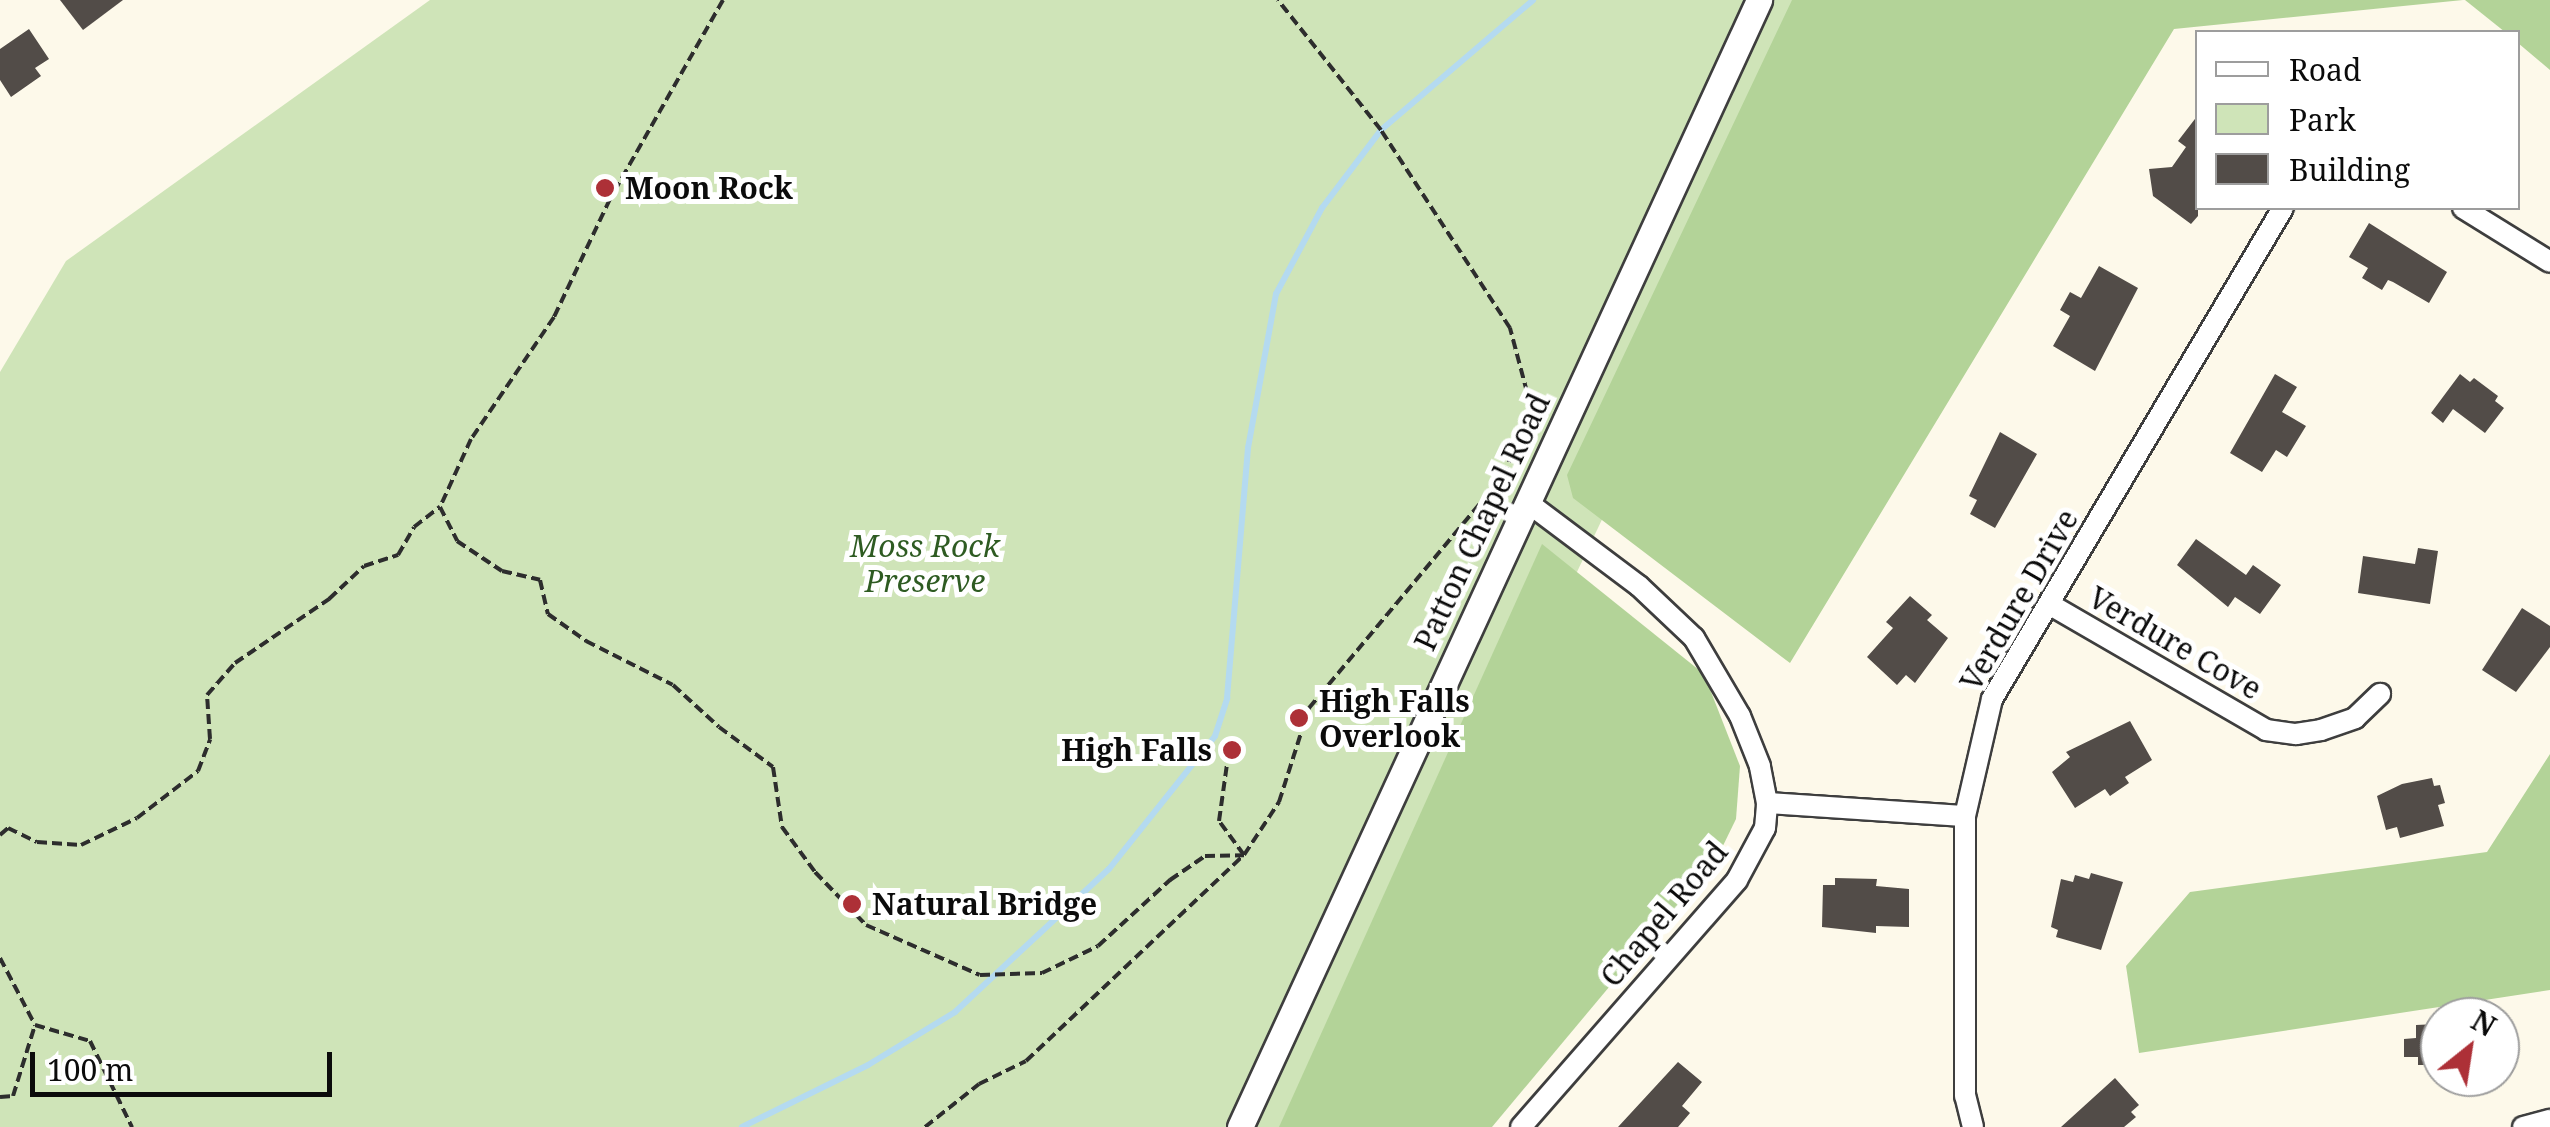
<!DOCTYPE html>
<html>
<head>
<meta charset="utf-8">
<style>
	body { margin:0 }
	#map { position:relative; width:2550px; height:1127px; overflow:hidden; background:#fdf9ea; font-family:"Noto Serif",serif }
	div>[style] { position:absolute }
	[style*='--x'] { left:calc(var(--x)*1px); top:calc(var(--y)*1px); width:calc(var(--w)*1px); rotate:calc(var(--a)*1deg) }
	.green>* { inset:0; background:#cfe4b8 }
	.forest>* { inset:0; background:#b3d398 }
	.stream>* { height:6px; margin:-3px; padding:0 3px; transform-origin:3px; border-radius:3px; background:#b4daf0 }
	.building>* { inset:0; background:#524c48 }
	.path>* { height:4px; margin-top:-2px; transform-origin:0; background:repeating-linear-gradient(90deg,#2d2d2d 0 10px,transparent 0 15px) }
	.roads { filter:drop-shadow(2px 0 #3e3e3e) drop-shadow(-2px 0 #3e3e3e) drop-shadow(0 2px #3e3e3e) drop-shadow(0 -2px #3e3e3e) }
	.minor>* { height:20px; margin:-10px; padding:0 10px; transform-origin:10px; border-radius:10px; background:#fff }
	.tertiary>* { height:25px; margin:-12.5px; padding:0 12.5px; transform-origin:12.5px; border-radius:12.5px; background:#fff }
	.dots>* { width:28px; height:28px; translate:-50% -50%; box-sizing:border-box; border:5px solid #fff; border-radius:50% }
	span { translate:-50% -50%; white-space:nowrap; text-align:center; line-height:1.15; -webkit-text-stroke:10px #fff; paint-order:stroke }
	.poi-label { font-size:30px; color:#0b0b0b; font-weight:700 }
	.left { translate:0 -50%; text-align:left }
	.right { translate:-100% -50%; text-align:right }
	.street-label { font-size:30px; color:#0b0b0b }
	.park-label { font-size:30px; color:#2e5b22; font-style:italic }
	.legend { position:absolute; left:2195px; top:30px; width:325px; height:180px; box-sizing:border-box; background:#fff; border:2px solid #9d9d9d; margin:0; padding:12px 18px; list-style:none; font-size:30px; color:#0b0b0b }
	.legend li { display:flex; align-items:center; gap:20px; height:50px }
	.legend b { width:50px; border:2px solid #9d9d9d }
	.north { position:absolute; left:2420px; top:997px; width:100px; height:100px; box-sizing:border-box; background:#fff; border:2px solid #9d9d9d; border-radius:50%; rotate:30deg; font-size:28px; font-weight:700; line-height:40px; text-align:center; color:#0b0b0b }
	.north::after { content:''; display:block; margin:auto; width:35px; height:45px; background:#ad3037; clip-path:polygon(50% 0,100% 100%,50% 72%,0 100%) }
	.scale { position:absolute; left:30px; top:1052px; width:302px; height:45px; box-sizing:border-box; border:5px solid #0b0b0b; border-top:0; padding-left:12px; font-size:30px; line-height:35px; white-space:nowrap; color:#0b0b0b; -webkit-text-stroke:8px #fff; paint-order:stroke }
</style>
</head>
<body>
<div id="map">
	<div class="green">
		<div style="clip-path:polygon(430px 0,1850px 0,1312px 1127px,0 1127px,0 372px,66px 261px)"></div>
	</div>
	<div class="forest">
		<div style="clip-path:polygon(1792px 0,2463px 0,2174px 29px,1790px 663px,1573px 498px,1567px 475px)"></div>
		<div style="clip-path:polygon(2465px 0,2550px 0,2550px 70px,2518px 43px,2518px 32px,2505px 32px)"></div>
		<div style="clip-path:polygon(1542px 544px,1704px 674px,1740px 766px,1736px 819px,1717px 858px,1492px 1127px,1279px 1127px)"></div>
		<div style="clip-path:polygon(2550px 754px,2550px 990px,2139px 1053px,2126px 966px,2190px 892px,2487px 852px)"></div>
	</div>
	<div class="stream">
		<div style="--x:742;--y:1127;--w:140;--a:-26.2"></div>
		<div style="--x:868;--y:1065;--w:102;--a:-31.3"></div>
		<div style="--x:955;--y:1012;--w:210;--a:-42.9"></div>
		<div style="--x:1109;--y:869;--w:170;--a:-51.4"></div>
		<div style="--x:1215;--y:736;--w:40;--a:-72"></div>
		<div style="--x:1227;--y:698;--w:251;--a:-85.2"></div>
		<div style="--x:1248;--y:448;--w:157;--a:-79.7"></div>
		<div style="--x:1276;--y:294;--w:98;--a:-61.9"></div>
		<div style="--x:1322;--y:208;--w:98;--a:-52.9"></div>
		<div style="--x:1381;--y:130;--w:200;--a:-40.5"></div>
	</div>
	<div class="building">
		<div style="clip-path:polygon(60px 0,123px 0,83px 30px)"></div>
		<div style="clip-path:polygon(29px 29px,49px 59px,35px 68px,41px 76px,11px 97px,0 80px,0 49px)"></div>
		<div style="clip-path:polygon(2198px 115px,2198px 216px,2191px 224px,2153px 196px,2149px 169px,2172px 167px,2186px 147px,2178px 141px)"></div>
		<div style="clip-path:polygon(2369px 223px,2447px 272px,2429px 303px,2393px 282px,2388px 280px,2382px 290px,2362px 278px,2368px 268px,2349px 257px)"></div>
		<div style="clip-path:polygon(2099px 266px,2138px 288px,2095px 371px,2053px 346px,2070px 316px,2060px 310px,2070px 292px,2081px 298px)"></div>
		<div style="clip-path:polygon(2275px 374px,2297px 387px,2282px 412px,2306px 426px,2287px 457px,2276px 450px,2262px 472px,2230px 453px)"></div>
		<div style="clip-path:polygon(2460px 374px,2470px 382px,2474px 378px,2498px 396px,2495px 401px,2504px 408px,2485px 433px,2453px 409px,2443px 423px,2431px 413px)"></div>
		<div style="clip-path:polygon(2000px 432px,2037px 454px,1995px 528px,1970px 514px,1977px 500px,1969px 496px)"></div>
		<div style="clip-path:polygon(2196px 539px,2246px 575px,2253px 565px,2281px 585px,2260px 614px,2235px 597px,2228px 607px,2177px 565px)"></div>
		<div style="clip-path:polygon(2418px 548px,2438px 551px,2430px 604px,2358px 593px,2363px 556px,2415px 564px)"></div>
		<div style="clip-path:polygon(1910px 596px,1932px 615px,1927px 620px,1948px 638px,1915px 683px,1906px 675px,1897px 685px,1867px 657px,1893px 628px,1886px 622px)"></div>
		<div style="clip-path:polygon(2522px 608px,2550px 626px,2550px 647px,2516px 692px,2482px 670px)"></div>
		<div style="clip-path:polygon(2130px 721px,2152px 760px,2125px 777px,2129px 783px,2110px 796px,2105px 789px,2075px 808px,2052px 772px,2070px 757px,2066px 752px)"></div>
		<div style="clip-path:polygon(2432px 778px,2434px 786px,2440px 785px,2445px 803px,2438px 805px,2444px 826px,2400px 838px,2397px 827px,2386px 830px,2377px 796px,2402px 784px)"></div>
		<div style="clip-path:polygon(2091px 873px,2123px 882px,2101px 950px,2056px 937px,2058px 930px,2051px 927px,2061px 879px,2073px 882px,2075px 875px,2089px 879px)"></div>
		<div style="clip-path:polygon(1835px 878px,1877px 879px,1876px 886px,1909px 889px,1909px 927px,1876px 926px,1876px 933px,1822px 927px,1823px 885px,1835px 885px)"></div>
		<div style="clip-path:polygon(2437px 1024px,2440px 1065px,2418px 1065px,2418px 1057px,2404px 1057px,2404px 1039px,2416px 1038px,2416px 1025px)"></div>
		<div style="clip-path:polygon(1678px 1062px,1702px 1082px,1682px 1106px,1690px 1113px,1678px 1127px,1618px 1127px)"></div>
		<div style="clip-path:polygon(2115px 1078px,2139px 1105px,2131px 1112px,2136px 1117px,2124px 1127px,2061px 1127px)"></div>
	</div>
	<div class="path">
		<div style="--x:723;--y:0;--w:229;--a:119.6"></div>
		<div style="--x:610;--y:199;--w:131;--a:115.4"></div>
		<div style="--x:554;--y:317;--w:148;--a:124.2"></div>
		<div style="--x:471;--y:439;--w:75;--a:114.5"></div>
		<div style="--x:440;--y:507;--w:38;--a:63"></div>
		<div style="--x:457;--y:541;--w:54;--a:33.7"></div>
		<div style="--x:502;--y:571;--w:39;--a:13"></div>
		<div style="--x:540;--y:580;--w:35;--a:77"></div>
		<div style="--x:548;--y:614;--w:47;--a:35.4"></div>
		<div style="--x:586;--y:641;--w:97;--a:26.8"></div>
		<div style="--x:673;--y:685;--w:62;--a:42.4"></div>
		<div style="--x:719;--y:727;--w:67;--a:36.5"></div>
		<div style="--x:773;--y:767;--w:61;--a:81.5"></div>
		<div style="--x:782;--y:827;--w:56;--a:53.7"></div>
		<div style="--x:815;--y:872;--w:74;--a:46.1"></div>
		<div style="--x:866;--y:925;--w:124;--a:23.7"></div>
		<div style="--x:980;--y:975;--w:62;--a:-1.8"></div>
		<div style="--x:1042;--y:973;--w:62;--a:-25.7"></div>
		<div style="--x:1098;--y:946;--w:98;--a:-42.5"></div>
		<div style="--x:1170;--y:880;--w:42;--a:-34.4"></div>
		<div style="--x:1205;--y:856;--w:39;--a:-1"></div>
		<div style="--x:1244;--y:855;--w:42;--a:-126.3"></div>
		<div style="--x:1219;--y:821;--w:65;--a:-82"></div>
		<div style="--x:0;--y:835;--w:11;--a:-41"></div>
		<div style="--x:8;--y:828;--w:32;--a:26"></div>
		<div style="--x:37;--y:842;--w:44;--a:3.9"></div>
		<div style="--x:81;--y:845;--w:62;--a:-25.7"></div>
		<div style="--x:137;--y:818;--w:77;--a:-37.6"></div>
		<div style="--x:198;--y:771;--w:34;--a:-69"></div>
		<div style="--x:210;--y:739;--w:44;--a:-93.9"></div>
		<div style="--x:207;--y:695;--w:43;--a:-48.8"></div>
		<div style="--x:235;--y:663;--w:114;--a:-34.2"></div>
		<div style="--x:329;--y:599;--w:48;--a:-43.3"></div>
		<div style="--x:364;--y:566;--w:36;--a:-18"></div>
		<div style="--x:398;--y:555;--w:32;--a:-60"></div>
		<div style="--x:414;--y:527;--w:33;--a:-38"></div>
		<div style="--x:0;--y:958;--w:76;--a:62.4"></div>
		<div style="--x:35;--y:1025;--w:57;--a:16.2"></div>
		<div style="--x:90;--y:1041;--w:96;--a:64"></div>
		<div style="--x:0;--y:1097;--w:13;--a:-4"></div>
		<div style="--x:13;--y:1096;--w:74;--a:-72.8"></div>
		<div style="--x:925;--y:1127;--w:69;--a:-38.5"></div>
		<div style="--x:979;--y:1084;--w:52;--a:-26.1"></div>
		<div style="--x:1026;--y:1061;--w:300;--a:-43.4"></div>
		<div style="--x:1244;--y:855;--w:64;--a:-56.6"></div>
		<div style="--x:1279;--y:802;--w:99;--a:-72.3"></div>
		<div style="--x:1309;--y:708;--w:302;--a:-50.1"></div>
		<div style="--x:1503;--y:476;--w:74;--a:-67.9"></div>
		<div style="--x:1531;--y:407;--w:82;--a:-104.9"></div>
		<div style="--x:1510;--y:328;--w:236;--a:-123.1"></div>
		<div style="--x:1381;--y:130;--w:166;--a:-128.4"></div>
	</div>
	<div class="roads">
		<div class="minor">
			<div style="--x:2463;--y:208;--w:102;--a:31.8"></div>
			<div style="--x:2049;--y:604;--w:251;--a:30.1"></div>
			<div style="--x:2266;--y:730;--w:30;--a:8"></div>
			<div style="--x:2296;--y:734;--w:25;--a:-9"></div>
			<div style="--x:2321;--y:730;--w:36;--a:-19"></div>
			<div style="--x:2355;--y:718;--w:35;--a:-44"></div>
			<div style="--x:1767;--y:803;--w:198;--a:3.8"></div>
			<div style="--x:1521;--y:1127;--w:328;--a:-48.8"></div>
			<div style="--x:1737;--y:880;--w:59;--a:-61.7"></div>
			<div style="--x:1765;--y:828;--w:25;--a:-85"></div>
			<div style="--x:1767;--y:803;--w:38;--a:-101"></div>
			<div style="--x:1760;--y:766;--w:54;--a:-111.8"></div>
			<div style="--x:1740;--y:716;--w:91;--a:-120.5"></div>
			<div style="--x:1694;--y:638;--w:76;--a:-136.6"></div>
			<div style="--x:1639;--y:586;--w:140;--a:-143.1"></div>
			<div style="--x:1973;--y:1127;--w:32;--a:-104"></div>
			<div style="--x:1965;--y:1096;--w:280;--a:-90"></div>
			<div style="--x:1965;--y:816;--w:120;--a:-77"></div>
			<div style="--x:1992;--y:699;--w:571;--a:-59.35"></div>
			<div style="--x:2523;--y:1127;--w:28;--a:-15"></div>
		</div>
		<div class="tertiary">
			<div style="--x:1240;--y:1127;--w:1241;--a:-65.27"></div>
		</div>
	</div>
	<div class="dots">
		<div style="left:605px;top:188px;background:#ad3037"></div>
		<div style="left:1299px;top:718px;background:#ad3037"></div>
		<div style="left:1232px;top:750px;background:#ad3037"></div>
		<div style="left:852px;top:904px;background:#ad3037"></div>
	</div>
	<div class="poi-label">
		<span class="left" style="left:625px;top:188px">Moon Rock</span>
		<span class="left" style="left:1319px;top:718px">High Falls<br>Overlook</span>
		<span class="right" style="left:1212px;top:750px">High Falls</span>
		<span class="left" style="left:872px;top:904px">Natural Bridge</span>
	</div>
	<div class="street-label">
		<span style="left:1482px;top:522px;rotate:-65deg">Patton Chapel Road</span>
		<span style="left:2019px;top:600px;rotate:-60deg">Verdure Drive</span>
		<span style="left:2175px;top:643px;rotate:30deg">Verdure Cove</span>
		<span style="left:1664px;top:914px;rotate:-50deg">Chapel Road</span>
	</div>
	<div class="park-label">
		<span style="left:925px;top:563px">Moss Rock<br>Preserve</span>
	</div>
	<ul class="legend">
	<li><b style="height:12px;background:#fff"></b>Road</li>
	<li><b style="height:28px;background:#cfe4b8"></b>Park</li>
	<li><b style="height:28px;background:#524c48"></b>Building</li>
	</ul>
	<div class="north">N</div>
	<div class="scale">100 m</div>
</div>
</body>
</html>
